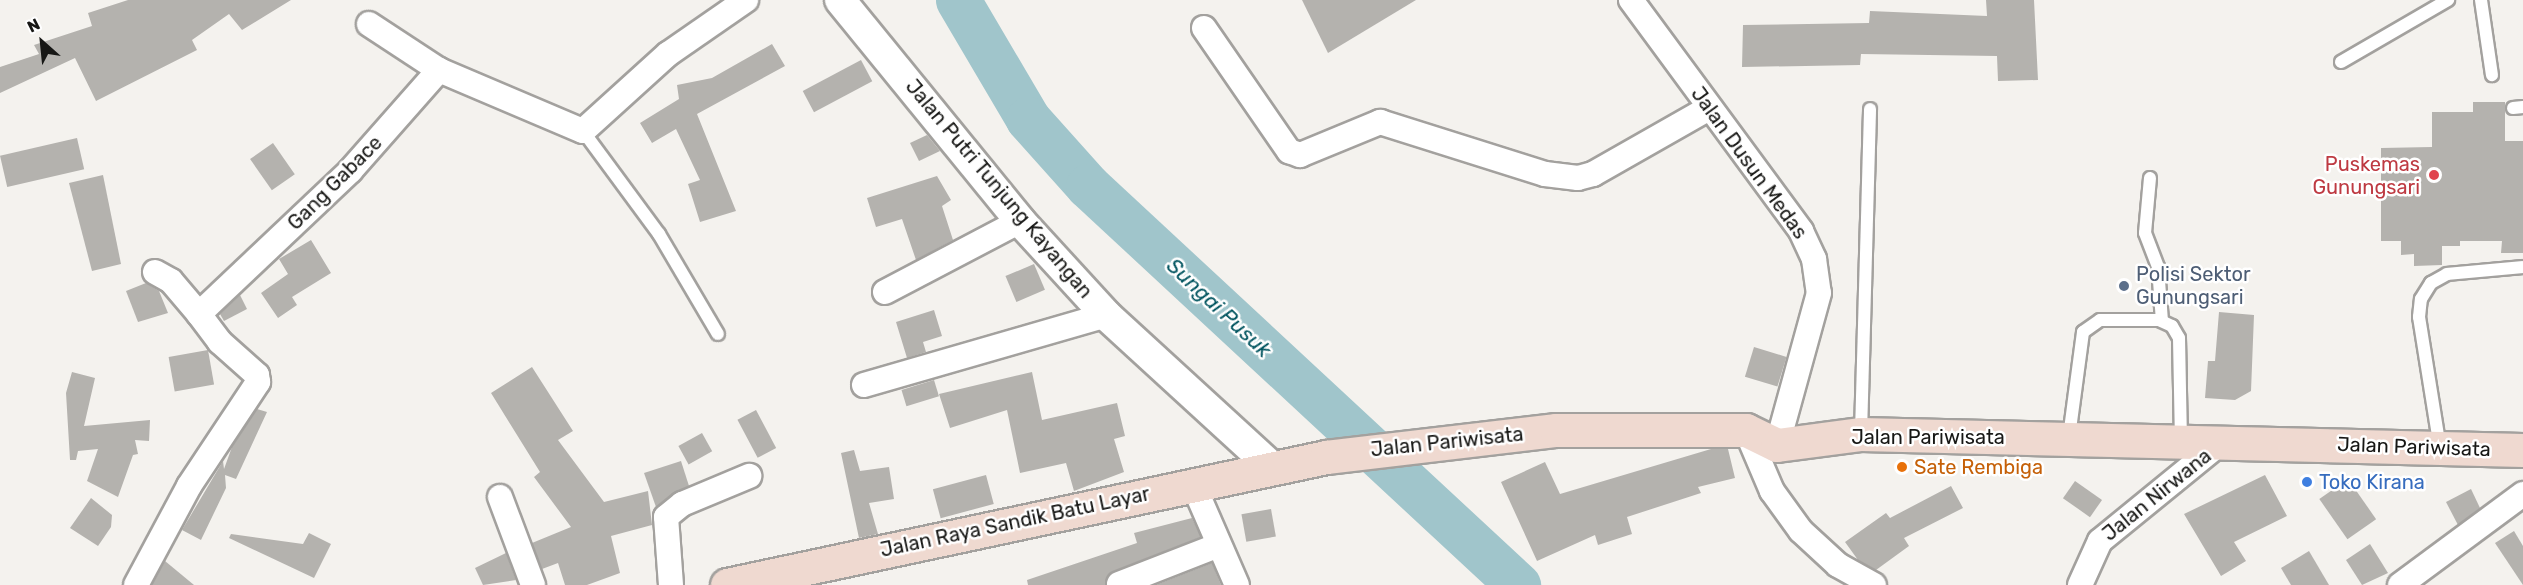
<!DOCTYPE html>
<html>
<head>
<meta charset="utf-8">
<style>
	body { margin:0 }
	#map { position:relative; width:2523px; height:585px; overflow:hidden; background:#f4f2ee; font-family:Rubik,sans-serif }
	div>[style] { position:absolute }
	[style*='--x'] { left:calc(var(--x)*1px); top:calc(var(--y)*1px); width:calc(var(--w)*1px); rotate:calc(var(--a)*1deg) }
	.river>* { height:45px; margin:-22.5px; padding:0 22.5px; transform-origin:22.5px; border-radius:22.5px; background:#a0c5cb }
	.building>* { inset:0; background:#b4b2ae; transform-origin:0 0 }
	.roads { filter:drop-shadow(2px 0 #a3a19e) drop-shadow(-2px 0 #a3a19e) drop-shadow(0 2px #a3a19e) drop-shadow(0 -2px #a3a19e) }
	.service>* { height:12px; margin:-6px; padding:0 6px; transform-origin:6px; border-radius:6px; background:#fff }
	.minor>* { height:24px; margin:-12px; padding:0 12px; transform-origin:12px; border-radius:12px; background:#fff }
	.tertiary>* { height:30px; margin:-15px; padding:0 15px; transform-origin:15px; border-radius:15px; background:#fff }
	.secondary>* { height:33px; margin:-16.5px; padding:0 16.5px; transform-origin:16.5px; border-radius:16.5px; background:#efd9d0 }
	.dots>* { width:16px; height:16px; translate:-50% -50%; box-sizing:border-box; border:3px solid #fff; border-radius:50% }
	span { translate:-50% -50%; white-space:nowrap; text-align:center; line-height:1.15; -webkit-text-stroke:5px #fff; paint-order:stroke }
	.street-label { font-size:20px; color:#171715 }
	.health-label { font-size:20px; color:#be3a42 }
	.right { translate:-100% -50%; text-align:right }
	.service-label { font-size:20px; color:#4e5e75 }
	.left { translate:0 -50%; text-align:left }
	.food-label { font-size:20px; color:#c56008 }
	.shop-label { font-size:20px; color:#366cbe }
	.water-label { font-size:21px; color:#00545f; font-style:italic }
	.north { position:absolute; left:12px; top:12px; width:60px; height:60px; -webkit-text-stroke:4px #fff; paint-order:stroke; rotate:333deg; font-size:16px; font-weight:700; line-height:24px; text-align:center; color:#171715 }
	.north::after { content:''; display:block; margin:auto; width:21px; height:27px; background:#171715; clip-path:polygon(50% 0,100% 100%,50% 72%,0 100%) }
</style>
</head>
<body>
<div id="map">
	<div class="river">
		<div style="--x:958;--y:0;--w:138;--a:59.5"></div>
		<div style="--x:1028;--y:119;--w:90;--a:48.2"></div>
		<div style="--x:1088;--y:186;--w:587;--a:42.86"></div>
	</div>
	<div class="building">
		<div style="clip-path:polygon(128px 0,291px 0,242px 30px,229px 14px,192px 40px,197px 50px,96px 101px,75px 58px,0 93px,0 67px,39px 54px,34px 45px,92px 26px,88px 13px)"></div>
		<div style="clip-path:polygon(1302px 0,1416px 0,1328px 53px)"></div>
		<div style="clip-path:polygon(1986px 0,2034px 0,2038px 80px,1998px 81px,1997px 56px,1861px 54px,1860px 65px,1742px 67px,1743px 25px,1869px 23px,1870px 11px,1987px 16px)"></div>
		<div style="clip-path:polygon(772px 44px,785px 66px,697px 114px,736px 211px,700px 222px,688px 184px,700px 180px,676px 129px,652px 143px,640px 123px,679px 99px,677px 85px,712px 78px)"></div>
		<div style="left:861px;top:60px;width:24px;height:66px;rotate:62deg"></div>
		<div style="clip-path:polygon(2473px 102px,2505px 102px,2505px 141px,2523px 141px,2523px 253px,2501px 253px,2502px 241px,2460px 241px,2460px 246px,2442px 246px,2442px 265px,2414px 266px,2414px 254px,2401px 255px,2401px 241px,2381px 241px,2381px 148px,2432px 147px,2432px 112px,2473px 112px)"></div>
		<div style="clip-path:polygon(927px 135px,940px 151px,919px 161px,910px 143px)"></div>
		<div style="left:77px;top:138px;width:32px;height:79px;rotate:77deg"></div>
		<div style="left:273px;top:143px;width:38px;height:28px;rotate:55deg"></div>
		<div style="clip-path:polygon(103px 175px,121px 264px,92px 271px,69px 183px)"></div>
		<div style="clip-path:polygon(937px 176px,951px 200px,942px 206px,953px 240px,916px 260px,902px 219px,876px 227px,867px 198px)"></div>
		<div style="clip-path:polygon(311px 240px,331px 273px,292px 297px,297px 305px,278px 318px,261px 293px,288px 274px,279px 259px)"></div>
		<div style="left:1034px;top:264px;width:28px;height:31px;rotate:67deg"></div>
		<div style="clip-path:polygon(146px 283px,159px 291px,168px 313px,138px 322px,126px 291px)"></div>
		<div style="clip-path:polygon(240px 295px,247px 309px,224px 321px,220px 314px)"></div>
		<div style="clip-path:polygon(934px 310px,942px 336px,923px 342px,926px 352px,907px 358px,896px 322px)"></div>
		<div style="clip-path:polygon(2219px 312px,2254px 315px,2251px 391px,2235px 400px,2205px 398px,2208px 361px,2215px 361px)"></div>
		<div style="left:1754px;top:347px;width:34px;height:31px;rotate:17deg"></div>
		<div style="left:208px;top:350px;width:35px;height:40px;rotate:80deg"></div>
		<div style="clip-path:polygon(532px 367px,573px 431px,558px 440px,604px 502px,648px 491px,652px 525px,611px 536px,620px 573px,587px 585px,565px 585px,558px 563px,542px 569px,532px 543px,571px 527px,534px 477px,540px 472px,491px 393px)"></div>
		<div style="clip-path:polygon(72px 372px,95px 378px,84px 426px,150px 420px,149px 441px,135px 440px,138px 454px,133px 455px,118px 497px,87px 481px,98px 449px,78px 451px,76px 460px,70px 460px,66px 393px)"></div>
		<div style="clip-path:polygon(1032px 372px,1042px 420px,1117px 403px,1125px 436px,1114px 439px,1124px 472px,1074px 491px,1066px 463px,1020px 473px,1007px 410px,950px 428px,939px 394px)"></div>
		<div style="left:934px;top:380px;width:17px;height:34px;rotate:73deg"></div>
		<div style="clip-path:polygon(257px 409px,267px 412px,236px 479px,225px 475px,226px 488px,201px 540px,182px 530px,223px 461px,224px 469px,232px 447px)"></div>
		<div style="left:756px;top:410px;width:43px;height:21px;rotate:62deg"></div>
		<div style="left:702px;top:433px;width:21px;height:27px;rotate:61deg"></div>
		<div style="clip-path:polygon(1711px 449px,1728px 449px,1735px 478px,1698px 487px,1701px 493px,1627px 517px,1632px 534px,1598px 545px,1595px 535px,1537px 561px,1501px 482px,1545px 462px,1560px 494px)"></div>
		<div style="clip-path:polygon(854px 450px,860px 471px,889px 467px,894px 499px,869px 503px,878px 534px,859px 538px,841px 453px)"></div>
		<div style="clip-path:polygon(681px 461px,689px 486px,656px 507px,644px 473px)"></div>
		<div style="left:986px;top:475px;width:30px;height:55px;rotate:75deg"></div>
		<div style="clip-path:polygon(2265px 475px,2287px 516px,2234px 542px,2246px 561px,2221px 576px,2184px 514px)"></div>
		<div style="left:2348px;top:479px;width:49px;height:35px;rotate:55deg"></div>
		<div style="left:2075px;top:481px;width:33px;height:21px;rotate:35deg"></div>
		<div style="clip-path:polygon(1951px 486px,1963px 508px,1904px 538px,1909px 546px,1876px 570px,1858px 560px,1845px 542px,1886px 513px,1890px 518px)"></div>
		<div style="clip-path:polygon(2471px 489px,2480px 508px,2458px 525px,2446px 502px)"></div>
		<div style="clip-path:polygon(91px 498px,112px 515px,111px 527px,98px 546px,70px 528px)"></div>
		<div style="left:1271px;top:509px;width:28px;height:30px;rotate:80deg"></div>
		<div style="clip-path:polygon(1192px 518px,1201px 537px,1114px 571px,1105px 585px,1028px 585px,1027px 580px,1137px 543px,1134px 533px)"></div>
		<div style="clip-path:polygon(2514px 531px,2523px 546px,2523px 585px,2495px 543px)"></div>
		<div style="clip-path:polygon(309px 533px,331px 544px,314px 578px,229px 538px,231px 534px,303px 544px)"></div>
		<div style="clip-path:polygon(2370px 544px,2388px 573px,2362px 585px,2346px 560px)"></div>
		<div style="clip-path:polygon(2309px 551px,2329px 585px,2291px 585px,2281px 568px)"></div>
		<div style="clip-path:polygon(506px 553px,516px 580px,483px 585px,475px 568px)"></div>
		<div style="clip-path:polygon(165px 561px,194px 585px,152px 585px)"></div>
		<div style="clip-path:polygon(1212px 563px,1221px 585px,1156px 585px)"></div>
	</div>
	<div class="roads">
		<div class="service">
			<div style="--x:2481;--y:0;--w:76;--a:81.7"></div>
			<div style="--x:2341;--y:62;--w:124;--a:-30.1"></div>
			<div style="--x:2513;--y:108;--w:10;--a:-6"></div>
			<div style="--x:583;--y:131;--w:128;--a:53.6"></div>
			<div style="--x:659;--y:234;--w:116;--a:59.5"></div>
			<div style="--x:2150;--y:178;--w:55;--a:95.2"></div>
			<div style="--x:2145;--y:233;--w:36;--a:69"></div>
			<div style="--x:2158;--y:267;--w:54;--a:85.8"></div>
			<div style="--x:1861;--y:433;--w:324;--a:-88.4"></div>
			<div style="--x:2069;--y:437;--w:106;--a:-82.4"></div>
			<div style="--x:2083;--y:332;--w:21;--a:-35"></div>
			<div style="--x:2100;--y:320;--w:59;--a:0"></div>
			<div style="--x:2159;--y:320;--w:14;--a:25"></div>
			<div style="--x:2172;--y:326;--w:14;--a:60"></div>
			<div style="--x:2179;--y:338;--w:102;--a:88.9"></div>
			<div style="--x:2440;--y:448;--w:133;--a:-99.1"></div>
			<div style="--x:2419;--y:317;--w:18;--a:-84"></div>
			<div style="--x:2421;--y:299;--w:19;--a:-58"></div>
			<div style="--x:2431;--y:283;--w:18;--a:-29"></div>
			<div style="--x:2447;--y:274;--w:76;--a:-5.3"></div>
		</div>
		<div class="minor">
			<div style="--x:1631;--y:0;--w:287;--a:53.6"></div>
			<div style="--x:1801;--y:231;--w:31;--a:65"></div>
			<div style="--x:1814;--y:259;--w:34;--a:82"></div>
			<div style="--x:1819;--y:293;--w:158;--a:105.4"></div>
			<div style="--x:369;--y:24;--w:84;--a:33.3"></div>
			<div style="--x:1204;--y:28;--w:150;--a:55.4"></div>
			<div style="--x:1289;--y:151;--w:12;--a:20"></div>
			<div style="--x:1300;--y:155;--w:87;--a:-22.4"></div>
			<div style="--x:1380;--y:122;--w:173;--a:17.5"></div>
			<div style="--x:1545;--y:174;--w:33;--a:7"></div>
			<div style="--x:1578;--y:178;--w:16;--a:-15"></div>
			<div style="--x:1593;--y:174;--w:133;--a:-29.6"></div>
			<div style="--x:155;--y:272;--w:18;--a:29"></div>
			<div style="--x:171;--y:281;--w:43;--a:49.7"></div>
			<div style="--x:885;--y:292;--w:153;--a:-27.7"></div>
			<div style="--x:864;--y:385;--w:252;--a:-16.1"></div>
			<div style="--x:1746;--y:430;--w:66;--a:66.9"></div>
			<div style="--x:1772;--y:491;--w:49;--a:54.1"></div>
			<div style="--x:1801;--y:531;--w:50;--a:42.6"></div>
			<div style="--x:1838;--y:565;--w:41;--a:29.1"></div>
			<div style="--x:1193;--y:484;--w:110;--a:66.5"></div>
			<div style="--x:500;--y:497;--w:94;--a:69.4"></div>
			<div style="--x:1119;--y:584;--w:107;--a:-21.3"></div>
			<div style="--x:136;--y:585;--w:112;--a:-61.8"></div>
			<div style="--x:189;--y:486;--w:125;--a:-56.4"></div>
			<div style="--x:258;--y:382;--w:7;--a:-98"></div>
			<div style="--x:257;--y:375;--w:50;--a:-138.3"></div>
			<div style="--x:220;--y:342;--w:35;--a:-127"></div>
			<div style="--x:199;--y:314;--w:208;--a:-43.4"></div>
			<div style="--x:350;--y:171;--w:135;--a:-48.6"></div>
			<div style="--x:439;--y:70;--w:156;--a:23"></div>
			<div style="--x:583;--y:131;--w:115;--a:-42.2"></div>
			<div style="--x:668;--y:54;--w:95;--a:-34.7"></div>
			<div style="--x:671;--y:585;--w:68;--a:-94.2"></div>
			<div style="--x:666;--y:517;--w:21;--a:-39"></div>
			<div style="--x:682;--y:504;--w:73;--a:-22.7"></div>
			<div style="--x:2080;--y:585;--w:48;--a:-65.6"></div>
			<div style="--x:2100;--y:541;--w:160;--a:-39.2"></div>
			<div style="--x:2400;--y:585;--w:153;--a:-36.5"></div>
		</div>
		<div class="tertiary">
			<div style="--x:840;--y:0;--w:285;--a:50.8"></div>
			<div style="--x:1020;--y:221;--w:127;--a:47.5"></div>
			<div style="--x:1106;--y:315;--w:225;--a:42.5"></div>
		</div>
		<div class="secondary">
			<div style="--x:727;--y:585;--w:613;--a:-12.06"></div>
			<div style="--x:1326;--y:457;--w:232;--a:-6.7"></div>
			<div style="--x:1556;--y:430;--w:190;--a:0"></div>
			<div style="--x:1746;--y:430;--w:34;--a:26"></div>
			<div style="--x:1777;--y:445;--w:85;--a:-7.5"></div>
			<div style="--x:1861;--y:434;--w:662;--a:1.38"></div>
		</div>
	</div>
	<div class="dots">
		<div style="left:2434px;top:175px;background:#e0444e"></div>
		<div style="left:2124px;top:286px;background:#5c6f8a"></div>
		<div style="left:1902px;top:467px;background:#e8710a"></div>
		<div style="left:2307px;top:482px;background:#3f7fe0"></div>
	</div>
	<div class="street-label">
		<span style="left:1749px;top:163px;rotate:54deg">Jalan Dusun Medas</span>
		<span style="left:335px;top:183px;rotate:-45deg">Gang Gabace</span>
		<span style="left:999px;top:189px;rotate:50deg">Jalan Putri Tunjung Kayangan</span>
		<span style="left:1928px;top:437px">Jalan Pariwisata</span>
		<span style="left:1447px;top:442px;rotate:-6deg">Jalan Pariwisata</span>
		<span style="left:2414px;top:447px;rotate:2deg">Jalan Pariwisata</span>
		<span style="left:2157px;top:495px;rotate:-39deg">Jalan Nirwana</span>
		<span style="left:1015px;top:522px;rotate:-12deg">Jalan Raya Sandik Batu Layar</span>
	</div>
	<div class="health-label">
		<span class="right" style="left:2420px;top:176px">Puskemas<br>Gunungsari</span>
	</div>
	<div class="service-label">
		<span class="left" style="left:2136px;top:286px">Polisi Sektor<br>Gunungsari</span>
	</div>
	<div class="food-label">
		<span class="left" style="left:1914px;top:467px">Sate Rembiga</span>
	</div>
	<div class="shop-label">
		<span class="left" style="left:2319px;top:482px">Toko Kirana</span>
	</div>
	<div class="water-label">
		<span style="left:1219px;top:308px;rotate:43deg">Sungai Pusuk</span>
	</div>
	<div class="north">N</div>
</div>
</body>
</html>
